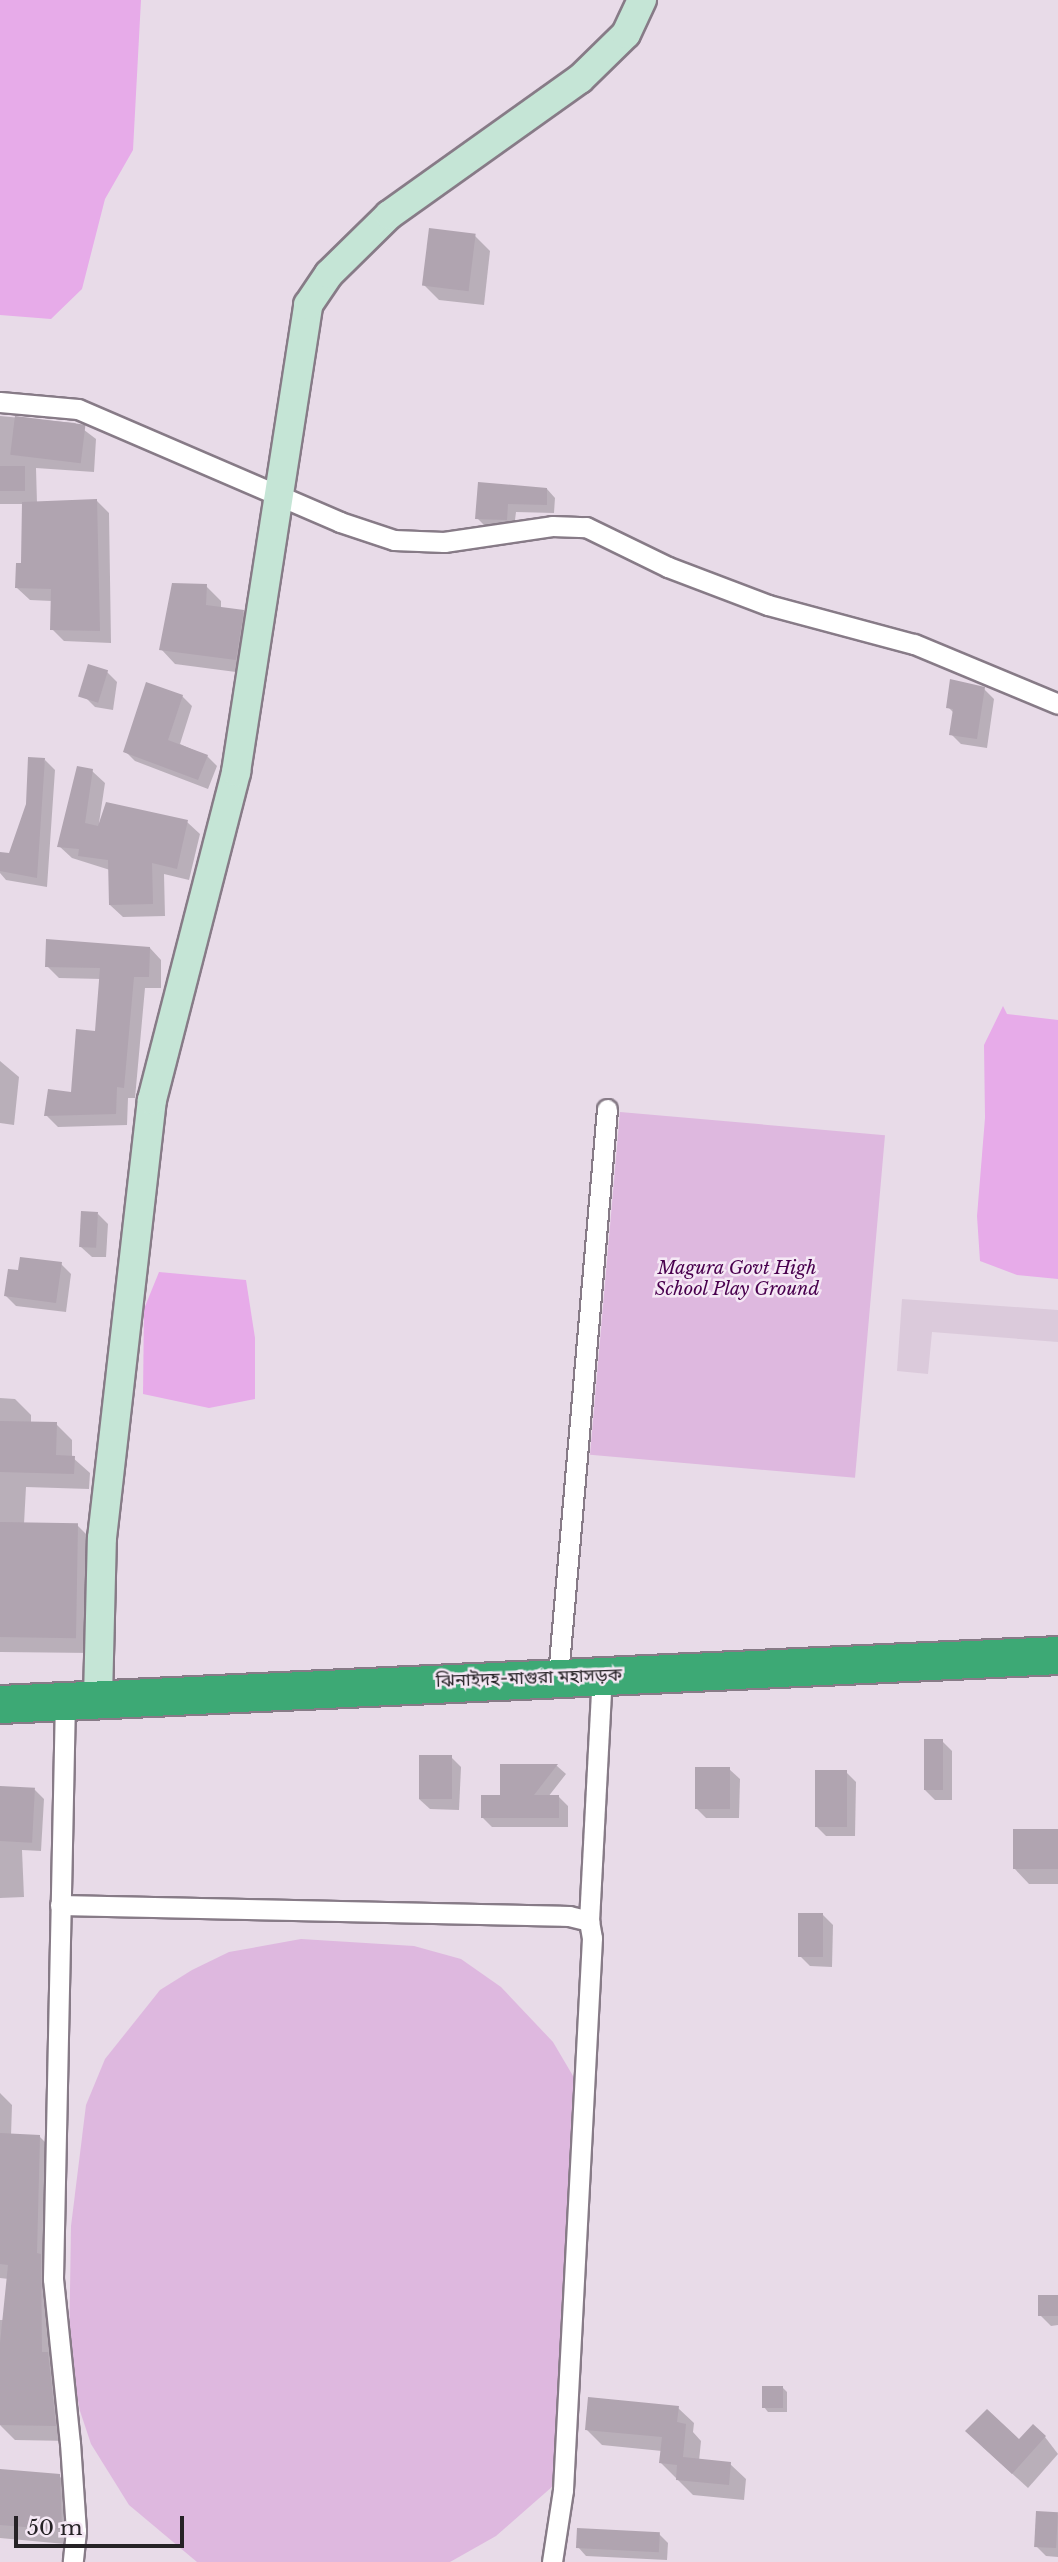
<!DOCTYPE html>
<html>
<head>
<meta charset="utf-8">
<style>
	body { margin:0 }
	#map { position:relative; width:1058px; height:2562px; overflow:hidden; background:#e8dbe8; font-family:"Libre Baskerville","Noto Sans Bengali",serif }
	div>[style] { position:absolute }
	[style*='--x'] { left:calc(var(--x)*1px); top:calc(var(--y)*1px); width:calc(var(--w)*1px); rotate:calc(var(--a)*1deg) }
	.built>* { inset:0; background:#dbcadb }
	.green>* { inset:0; background:#deb8df; transform-origin:0 0 }
	.water>* { inset:0; background:#e7abe9 }
	.shadow>* { inset:0; background:#0003 }
	.building>* { inset:0; background:#b0a4b0; transform-origin:0 0 }
	.roads { filter:drop-shadow(2px 0 #877b87) drop-shadow(-2px 0 #877b87) drop-shadow(0 2px #877b87) drop-shadow(0 -2px #877b87) }
	.street>* { height:19px; margin:-9.5px; padding:0 9.5px; transform-origin:9.5px; border-radius:9.5px; background:#fff }
	.secondary>* { height:28px; margin:-14px; padding:0 14px; transform-origin:14px; border-radius:14px; background:#c5e5d6 }
	.highway>* { height:37px; margin:-18.5px; padding:0 18.5px; transform-origin:18.5px; border-radius:18.5px; background:#3da975 }
	span { translate:-50% -50%; white-space:nowrap; text-align:center; line-height:1.15; -webkit-text-stroke:5px #f5e8f5; paint-order:stroke }
	.park-label { font-size:18px; color:#49004e; font-style:italic }
	.street-label { font-size:18px; color:#262226 }
	.scale { position:absolute; left:14px; top:2516px; width:170px; height:32px; box-sizing:border-box; border:4px solid #262226; border-top:0; padding-left:9px; font-size:21px; line-height:24px; white-space:nowrap; color:#262226; -webkit-text-stroke:5px #f5e8f5; paint-order:stroke }
</style>
</head>
<body>
<div id="map">
	<div class="built">
		<div style="clip-path:polygon(902px 1299px,1058px 1310px,1058px 1342px,932px 1332px,928px 1374px,897px 1371px)"></div>
	</div>
	<div class="green">
		<div style="left:620px;top:1112px;width:266px;height:344px;rotate:5deg"></div>
		<div style="clip-path:polygon(301px 1939px,414px 1946px,461px 1959px,501px 1987px,553px 2042px,576px 2081px,561px 2479px,496px 2536px,450px 2562px,197px 2562px,129px 2505px,91px 2444px,80px 2411px,69px 2354px,71px 2226px,86px 2105px,105px 2059px,160px 1990px,192px 1970px,229px 1952px)"></div>
	</div>
	<div class="water">
		<div style="clip-path:polygon(0 0,141px 0,133px 150px,105px 199px,82px 289px,51px 319px,0 315px)"></div>
		<div style="clip-path:polygon(1003px 1006px,1007px 1014px,1058px 1020px,1058px 1279px,1017px 1275px,980px 1261px,977px 1216px,985px 1118px,984px 1045px)"></div>
		<div style="clip-path:polygon(159px 1272px,246px 1280px,255px 1338px,255px 1399px,209px 1408px,143px 1394px,144px 1309px)"></div>
	</div>
	<div class="shadow">
		<div style="clip-path:polygon(475px 236px,490px 251px,484px 305px,439px 300px,424px 285px)"></div>
		<div style="clip-path:polygon(0 416px,75px 423px,96px 439px,94px 472px,36px 468px,37px 503px,97px 501px,109px 513px,111px 643px,64px 641px,52px 629px,52px 601px,30px 600px,17px 588px,23px 564px,24px 504px,0 504px)"></div>
		<div style="clip-path:polygon(480px 484px,547px 489px,555px 498px,554px 513px,516px 512px,514px 528px,485px 526px,477px 518px)"></div>
		<div style="clip-path:polygon(206px 586px,221px 601px,221px 609px,243px 612px,258px 627px,251px 674px,175px 664px,161px 649px)"></div>
		<div style="clip-path:polygon(107px 672px,117px 682px,113px 710px,95px 707px,85px 697px)"></div>
		<div style="clip-path:polygon(984px 689px,994px 699px,987px 748px,961px 744px,951px 734px,954px 713px,948px 707px)"></div>
		<div style="clip-path:polygon(182px 696px,192px 706px,180px 744px,207px 756px,217px 766px,208px 789px,135px 761px,125px 751px)"></div>
		<div style="clip-path:polygon(45px 760px,55px 770px,47px 887px,6px 880px,0 873px,0 854px,11px 855px)"></div>
		<div style="clip-path:polygon(92px 771px,105px 783px,99px 823px,187px 822px,200px 834px,189px 880px,164px 874px,165px 916px,123px 917px,110px 905px,110px 870px,72px 858px,59px 846px)"></div>
		<div style="clip-path:polygon(150px 948px,161px 960px,161px 988px,145px 988px,135px 1098px,128px 1098px,127px 1125px,58px 1127px,46px 1115px,72px 1094px,96px 1033px,101px 979px,59px 978px,47px 966px)"></div>
		<div style="clip-path:polygon(0 1061px,19px 1077px,14px 1125px,0 1123px)"></div>
		<div style="clip-path:polygon(98px 1214px,108px 1224px,106px 1257px,92px 1257px,81px 1247px)"></div>
		<div style="clip-path:polygon(61px 1264px,71px 1274px,66px 1312px,16px 1306px,6px 1296px,20px 1272px)"></div>
		<div style="clip-path:polygon(0 1398px,15px 1399px,31px 1415px,31px 1423px,56px 1424px,72px 1440px,72px 1457px,90px 1473px,89px 1489px,26px 1487px,24px 1524px,77px 1525px,93px 1541px,92px 1653px,0 1652px)"></div>
		<div style="clip-path:polygon(942px 1741px,952px 1751px,952px 1800px,935px 1800px,925px 1790px)"></div>
		<div style="clip-path:polygon(451px 1757px,461px 1767px,459px 1810px,430px 1809px,419px 1799px)"></div>
		<div style="clip-path:polygon(502px 1766px,557px 1766px,566px 1774px,548px 1797px,559px 1797px,568px 1806px,568px 1827px,492px 1827px,483px 1818px,502px 1797px)"></div>
		<div style="clip-path:polygon(729px 1769px,740px 1779px,739px 1818px,706px 1818px,696px 1808px)"></div>
		<div style="clip-path:polygon(846px 1772px,856px 1782px,855px 1836px,826px 1836px,816px 1826px)"></div>
		<div style="clip-path:polygon(0 1788px,35px 1790px,44px 1799px,41px 1851px,22px 1850px,24px 1897px,0 1898px)"></div>
		<div style="clip-path:polygon(1058px 1831px,1058px 1884px,1029px 1884px,1014px 1868px)"></div>
		<div style="clip-path:polygon(823px 1915px,833px 1925px,832px 1967px,810px 1966px,800px 1956px)"></div>
		<div style="clip-path:polygon(0 2093px,12px 2105px,11px 2136px,39px 2136px,55px 2152px,71px 2441px,15px 2440px,0 2425px,0 2320px,5px 2320px,9px 2279px,0 2278px)"></div>
		<div style="clip-path:polygon(1058px 2296px,1058px 2325px,1051px 2326px,1041px 2316px)"></div>
		<div style="clip-path:polygon(782px 2387px,787px 2392px,787px 2412px,768px 2412px,764px 2407px)"></div>
		<div style="clip-path:polygon(678px 2408px,694px 2423px,693px 2432px,701px 2441px,699px 2461px,730px 2464px,746px 2479px,744px 2500px,693px 2495px,661px 2463px,662px 2451px,602px 2445px,586px 2429px)"></div>
		<div style="clip-path:polygon(1045px 2437px,1058px 2454px,1028px 2488px,983px 2447px)"></div>
		<div style="clip-path:polygon(0 2471px,59px 2476px,75px 2491px,76px 2545px,0 2538px)"></div>
		<div style="clip-path:polygon(1058px 2514px,1058px 2557px,1046px 2556px,1036px 2546px)"></div>
		<div style="clip-path:polygon(659px 2534px,668px 2543px,667px 2560px,586px 2556px,578px 2547px)"></div>
	</div>
	<div class="building">
		<div style="left:429px;top:228px;width:47px;height:58px;rotate:7deg"></div>
		<div style="left:15px;top:416px;width:71px;height:39px;rotate:7deg"></div>
		<div style="left:25px;top:466px;width:25px;height:25px;rotate:90deg"></div>
		<div style="clip-path:polygon(478px 482px,547px 488px,547px 505px,508px 504px,507px 520px,475px 519px)"></div>
		<div style="clip-path:polygon(97px 499px,100px 631px,50px 630px,51px 589px,15px 588px,16px 563px,21px 563px,22px 502px)"></div>
		<div style="clip-path:polygon(172px 583px,207px 584px,206px 605px,244px 610px,236px 660px,159px 650px)"></div>
		<div style="left:88px;top:664px;width:21px;height:34px;rotate:17deg"></div>
		<div style="clip-path:polygon(950px 679px,985px 687px,977px 739px,949px 735px,953px 709px,946px 708px)"></div>
		<div style="clip-path:polygon(146px 682px,183px 695px,168px 740px,208px 755px,198px 780px,123px 752px)"></div>
		<div style="clip-path:polygon(28px 757px,45px 758px,37px 878px,0 871px,0 852px,9px 853px,26px 804px)"></div>
		<div style="clip-path:polygon(77px 766px,93px 769px,85px 823px,98px 826px,106px 802px,188px 820px,177px 869px,152px 863px,153px 904px,109px 905px,108px 860px,78px 856px,79px 849px,57px 847px)"></div>
		<div style="clip-path:polygon(46px 939px,150px 947px,149px 977px,134px 977px,124px 1088px,117px 1087px,116px 1114px,44px 1116px,48px 1089px,71px 1092px,76px 1029px,95px 1031px,100px 968px,45px 967px)"></div>
		<div style="left:81px;top:1211px;width:17px;height:36px;rotate:3deg"></div>
		<div style="clip-path:polygon(20px 1257px,62px 1262px,56px 1303px,4px 1296px,8px 1269px,18px 1270px)"></div>
		<div style="clip-path:polygon(0 1421px,57px 1422px,56px 1455px,75px 1456px,74px 1474px,0 1472px)"></div>
		<div style="left:0;top:1522px;width:78px;height:115px;rotate:1deg"></div>
		<div style="left:924px;top:1739px;width:19px;height:51px"></div>
		<div style="left:419px;top:1755px;width:33px;height:44px"></div>
		<div style="clip-path:polygon(500px 1764px,558px 1764px,534px 1795px,559px 1795px,559px 1818px,481px 1818px,481px 1795px,500px 1795px)"></div>
		<div style="left:695px;top:1767px;width:35px;height:42px"></div>
		<div style="left:815px;top:1770px;width:32px;height:57px"></div>
		<div style="left:0;top:1786px;width:35px;height:55px;rotate:3deg"></div>
		<div style="left:1013px;top:1829px;width:45px;height:40px"></div>
		<div style="left:798px;top:1913px;width:25px;height:44px"></div>
		<div style="clip-path:polygon(0 2133px,40px 2135px,37px 2253px,41px 2254px,42px 2352px,48px 2352px,56px 2426px,0 2425px,0 2343px,8px 2265px,0 2264px)"></div>
		<div style="left:1038px;top:2295px;width:20px;height:21px"></div>
		<div style="left:762px;top:2386px;width:21px;height:22px"></div>
		<div style="clip-path:polygon(588px 2397px,679px 2406px,677px 2422px,686px 2424px,683px 2457px,731px 2462px,729px 2485px,676px 2480px,677px 2465px,659px 2463px,662px 2437px,585px 2430px)"></div>
		<div style="clip-path:polygon(987px 2409px,1019px 2439px,1033px 2424px,1046px 2436px,1012px 2474px,965px 2431px)"></div>
		<div style="clip-path:polygon(0 2469px,60px 2474px,62px 2530px,0 2525px)"></div>
		<div style="left:1036px;top:2511px;width:22px;height:36px;rotate:3deg"></div>
		<div style="left:577px;top:2528px;width:83px;height:20px;rotate:3deg"></div>
	</div>
	<div class="roads">
		<div class="street">
			<div style="--x:0;--y:402;--w:78;--a:5.1"></div>
			<div style="--x:78;--y:409;--w:285;--a:23.3"></div>
			<div style="--x:340;--y:522;--w:57;--a:18.4"></div>
			<div style="--x:394;--y:540;--w:50;--a:2.3"></div>
			<div style="--x:444;--y:542;--w:109;--a:-8.4"></div>
			<div style="--x:552;--y:526;--w:34;--a:2"></div>
			<div style="--x:586;--y:527;--w:91;--a:26"></div>
			<div style="--x:668;--y:567;--w:107;--a:20.8"></div>
			<div style="--x:768;--y:605;--w:151;--a:15"></div>
			<div style="--x:914;--y:644;--w:156;--a:22.6"></div>
			<div style="--x:558;--y:1676;--w:569;--a:-85.06"></div>
			<div style="--x:65;--y:1700;--w:579;--a:91.19"></div>
			<div style="--x:53;--y:2279;--w:165;--a:84.1"></div>
			<div style="--x:70;--y:2443;--w:88;--a:86.1"></div>
			<div style="--x:76;--y:2531;--w:31;--a:96"></div>
			<div style="--x:60;--y:1905;--w:509;--a:1.24"></div>
			<div style="--x:569;--y:1916;--w:21;--a:14"></div>
			<div style="--x:589;--y:1921;--w:17;--a:80"></div>
			<div style="--x:592;--y:1938;--w:553;--a:93.01"></div>
			<div style="--x:563;--y:2490;--w:73;--a:98.7"></div>
			<div style="--x:589;--y:1921;--w:247;--a:-87"></div>
		</div>
		<div class="secondary">
			<div style="--x:98;--y:1698;--w:160;--a:-88.6"></div>
			<div style="--x:102;--y:1538;--w:441;--a:-83.5"></div>
			<div style="--x:152;--y:1100;--w:339;--a:-75.6"></div>
			<div style="--x:236;--y:772;--w:473;--a:-81.2"></div>
			<div style="--x:308;--y:305;--w:37;--a:-56"></div>
			<div style="--x:329;--y:274;--w:84;--a:-44.5"></div>
			<div style="--x:389;--y:215;--w:234;--a:-35.5"></div>
			<div style="--x:580;--y:79;--w:64;--a:-44.4"></div>
			<div style="--x:626;--y:34;--w:38;--a:-65"></div>
		</div>
		<div class="highway">
			<div style="--x:0;--y:1704;--w:1059;--a:-2.65"></div>
		</div>
	</div>
	<div class="park-label">
		<span style="left:737px;top:1279px">Magura Govt High<br>School Play Ground</span>
	</div>
	<div class="street-label">
		<span style="left:529px;top:1678px;rotate:-2deg">ঝিনাইদহ-মাগুরা মহাসড়ক</span>
	</div>
	<div class="scale">50 m</div>
</div>
</body>
</html>
